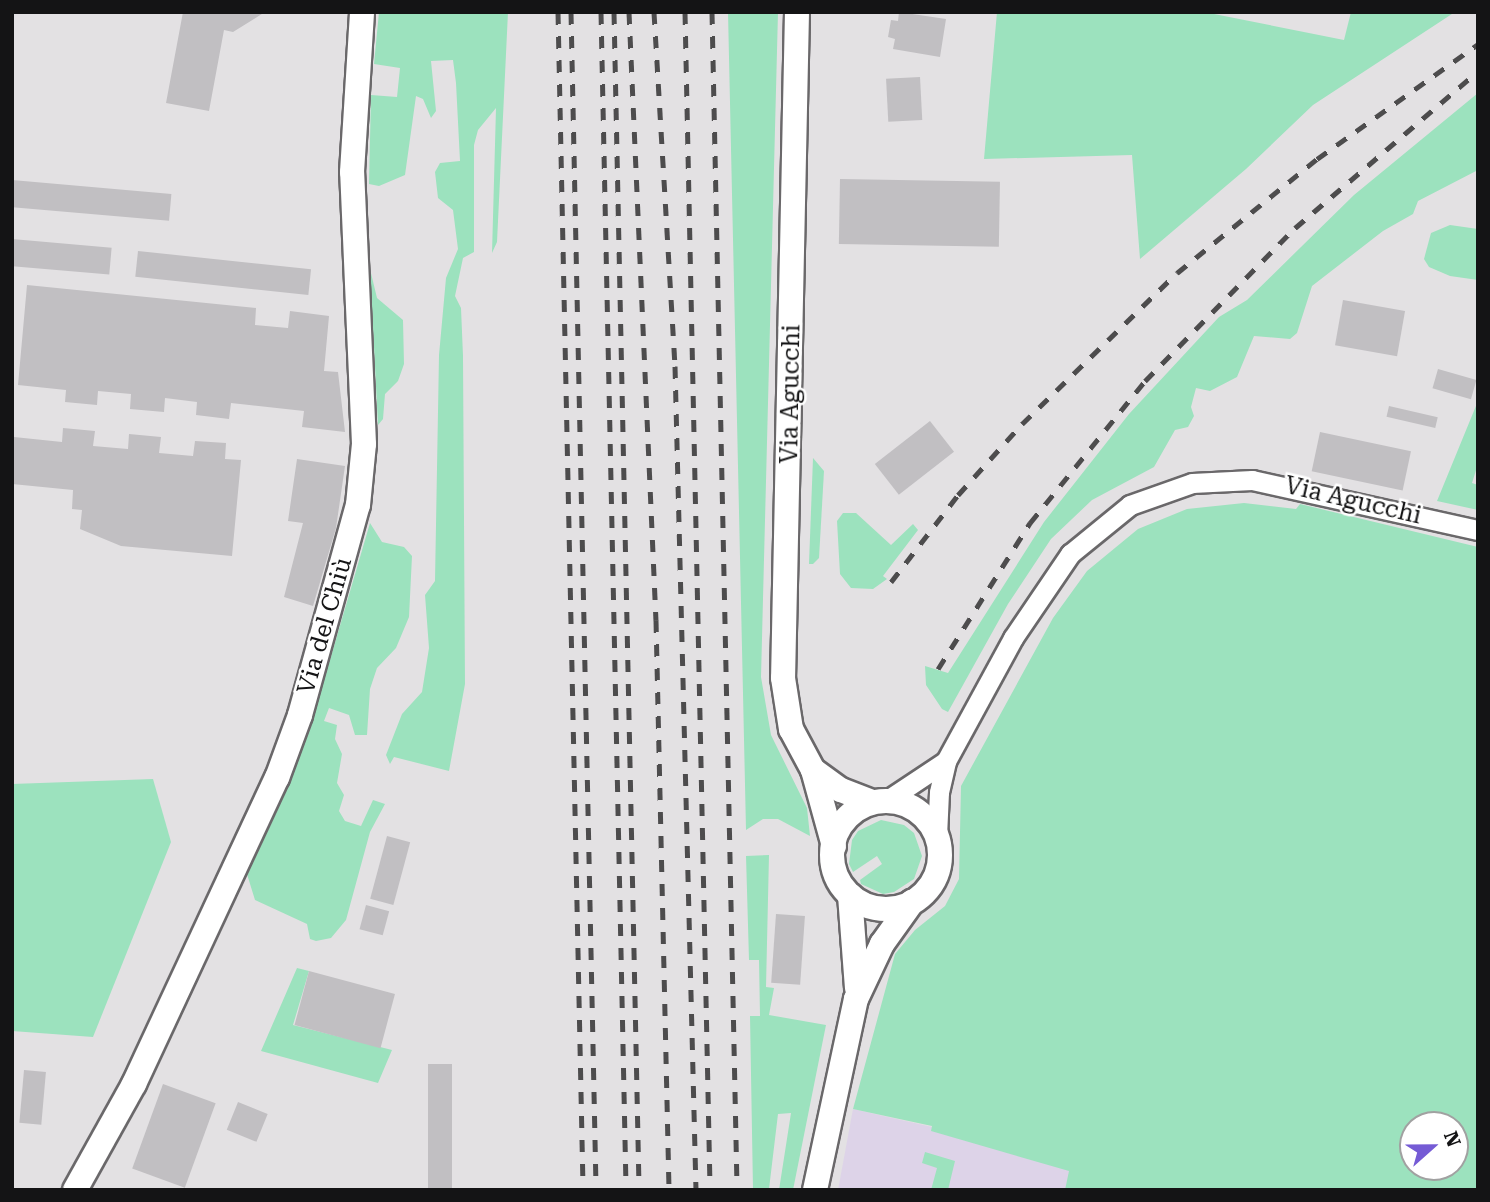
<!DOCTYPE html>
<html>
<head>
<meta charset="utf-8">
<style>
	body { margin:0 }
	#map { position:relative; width:1490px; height:1202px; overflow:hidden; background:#e3e1e3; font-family:"Roboto Serif",serif }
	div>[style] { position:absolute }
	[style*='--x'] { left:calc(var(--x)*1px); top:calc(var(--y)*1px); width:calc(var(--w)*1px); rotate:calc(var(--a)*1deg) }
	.education>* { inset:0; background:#ddd3e8 }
	.green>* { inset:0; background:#9ce2be }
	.building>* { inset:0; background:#c1bfc2; transform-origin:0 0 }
	.roads { filter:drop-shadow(2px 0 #6a686a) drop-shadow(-2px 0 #6a686a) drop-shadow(0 2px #6a686a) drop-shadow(0 -2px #6a686a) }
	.minor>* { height:19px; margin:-9.5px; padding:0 9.5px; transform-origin:9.5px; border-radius:9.5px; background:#fff }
	.tertiary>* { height:24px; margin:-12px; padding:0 12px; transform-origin:12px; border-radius:12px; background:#fff }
	.tertiary>.ring { margin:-12px; padding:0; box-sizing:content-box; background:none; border:24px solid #fff; border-radius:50% }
	.rail>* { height:5px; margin-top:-2.5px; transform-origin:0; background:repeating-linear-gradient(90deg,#4d4c4d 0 12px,transparent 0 24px) }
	span { translate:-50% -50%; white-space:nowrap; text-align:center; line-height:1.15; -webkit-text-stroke:5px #fff; paint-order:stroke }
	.street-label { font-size:24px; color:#141415 }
	.frame { position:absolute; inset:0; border:14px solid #141415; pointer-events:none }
	.north { position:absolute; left:1399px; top:1111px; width:70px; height:70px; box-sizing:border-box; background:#fff; border:2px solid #a1a1a1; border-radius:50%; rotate:69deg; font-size:19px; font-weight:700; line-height:28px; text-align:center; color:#141415 }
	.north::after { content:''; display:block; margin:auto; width:24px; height:32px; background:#755bd5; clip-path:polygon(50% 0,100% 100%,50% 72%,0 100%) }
</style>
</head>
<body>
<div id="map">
	<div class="education">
		<div style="clip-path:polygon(853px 1109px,932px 1127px,1165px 1190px,838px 1190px)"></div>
	</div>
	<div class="green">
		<div style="clip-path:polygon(379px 12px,508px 12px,497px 242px,492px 253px,496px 108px,478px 130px,474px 145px,474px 252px,463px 258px,455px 296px,461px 308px,463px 356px,465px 684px,449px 771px,394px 757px,390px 764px,386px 755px,402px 714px,422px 692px,429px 648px,425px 595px,435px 581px,439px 355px,446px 278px,458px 249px,453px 210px,438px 198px,435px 172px,440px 163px,460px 161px,456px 83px,453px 60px,431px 61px,436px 111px,431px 118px,423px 99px,416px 96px,405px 175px,379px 186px,369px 184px,371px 95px,397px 97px,400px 68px,374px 64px)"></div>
		<div style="clip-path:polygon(728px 12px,778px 12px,761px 677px,771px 735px,807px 808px,810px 836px,778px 819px,763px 819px,746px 830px)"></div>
		<div style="clip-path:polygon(997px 12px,1204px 12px,1344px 40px,1351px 12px,1455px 12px,1313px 105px,1246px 169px,1140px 259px,1132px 155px,984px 159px)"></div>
		<div style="clip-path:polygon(1478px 93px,1478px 170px,1418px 201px,1413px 214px,1383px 231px,1312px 286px,1297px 333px,1290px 339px,1254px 336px,1237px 377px,1210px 391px,1196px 388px,1191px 407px,1194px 416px,1188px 427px,1175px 430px,1154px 467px,1092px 500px,1051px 539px,1008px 604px,948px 712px,942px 709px,926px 685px,925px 666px,948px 673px,1044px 522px,1129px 414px,1219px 317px,1247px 300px,1354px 195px)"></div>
		<div style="clip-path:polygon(1450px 225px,1478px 229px,1478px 280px,1450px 276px,1429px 267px,1424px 259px,1431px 233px)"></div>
		<div style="clip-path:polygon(370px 269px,377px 298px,403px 320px,404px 364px,398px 381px,385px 394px,383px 419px,378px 425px)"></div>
		<div style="clip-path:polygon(1478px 401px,1478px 464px,1472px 483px,1478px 485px,1478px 510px,1437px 501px)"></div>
		<div style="clip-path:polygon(813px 458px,824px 471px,819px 558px,813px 564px,809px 564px)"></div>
		<div style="clip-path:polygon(evenodd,1244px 503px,1296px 509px,1300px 504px,1478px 547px,1478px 1190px,1065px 1190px,1069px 1171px,931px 1131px,932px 1126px,853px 1109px,895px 954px,915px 930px,945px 906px,959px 879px,961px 786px,1053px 618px,1087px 571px,1138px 529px,1187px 509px,1244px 503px,1413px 1125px,1455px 1125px,1455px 1167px,1413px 1167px,1413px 1125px)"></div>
		<div style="clip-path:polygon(843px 513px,856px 513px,891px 545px,913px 524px,918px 530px,883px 576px,887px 579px,873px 589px,851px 588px,840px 574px,837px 521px)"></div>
		<div style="clip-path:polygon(370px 523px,382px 542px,404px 547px,412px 556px,409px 617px,396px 648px,377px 668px,370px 689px,367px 735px,355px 735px,349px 715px,329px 708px,324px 721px,337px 725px,335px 739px,342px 754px,337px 783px,344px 795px,339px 811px,345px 821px,361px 826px,373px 800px,385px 804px,370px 832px,346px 920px,331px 938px,316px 941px,310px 939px,307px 924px,255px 900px,246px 871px,313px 718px)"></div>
		<div style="clip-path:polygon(153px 779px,171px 842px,93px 1037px,12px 1031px,12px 784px)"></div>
		<div style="clip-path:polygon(881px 820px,904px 825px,914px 833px,922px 856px,914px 879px,894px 892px,883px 894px,861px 884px,860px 880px,882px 864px,877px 856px,853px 872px,849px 864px,852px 840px,858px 831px)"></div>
		<div style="clip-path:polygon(769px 855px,766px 987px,774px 988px,769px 1015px,826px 1025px,793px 1190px,779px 1190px,791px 1113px,778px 1114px,769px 1189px,753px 1190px,750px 1016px,760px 1016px,759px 960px,749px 960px,746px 856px)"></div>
		<div style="clip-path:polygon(297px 968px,309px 971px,293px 1025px,392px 1050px,378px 1083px,261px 1051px)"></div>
		<div style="clip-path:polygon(925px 1152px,955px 1161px,948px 1190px,931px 1190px,937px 1168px,922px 1163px)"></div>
	</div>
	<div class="building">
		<div style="clip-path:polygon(183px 12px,265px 12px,233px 32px,224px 30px,209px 111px,166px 103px)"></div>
		<div style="clip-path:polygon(899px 12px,946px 19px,940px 57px,893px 49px,895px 39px,888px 37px,891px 20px,898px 21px)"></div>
		<div style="left:920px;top:77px;width:43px;height:34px;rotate:87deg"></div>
		<div style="left:840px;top:179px;width:160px;height:65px;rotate:1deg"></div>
		<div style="left:12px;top:180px;width:160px;height:27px;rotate:5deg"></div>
		<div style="left:12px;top:239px;width:100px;height:27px;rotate:5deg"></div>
		<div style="left:138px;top:251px;width:174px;height:26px;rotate:6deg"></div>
		<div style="clip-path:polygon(27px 285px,256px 308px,255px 325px,288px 328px,290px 311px,329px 316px,324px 371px,338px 372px,345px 432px,302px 427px,304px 411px,231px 403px,229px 419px,196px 415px,197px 402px,165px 398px,164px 412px,130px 409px,131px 394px,98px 391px,97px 405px,65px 402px,66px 390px,18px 385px)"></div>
		<div style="left:1343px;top:300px;width:63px;height:46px;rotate:10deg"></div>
		<div style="left:1438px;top:369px;width:40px;height:20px;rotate:16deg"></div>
		<div style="left:1389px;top:406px;width:50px;height:11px;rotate:13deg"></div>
		<div style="left:930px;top:421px;width:39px;height:70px;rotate:52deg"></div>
		<div style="clip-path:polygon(63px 428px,95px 431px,93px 446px,128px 449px,129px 434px,161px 437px,159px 453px,193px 456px,195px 441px,226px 443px,225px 459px,241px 460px,232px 556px,121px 546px,80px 529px,82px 510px,72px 509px,73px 490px,12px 484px,14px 437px,62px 442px)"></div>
		<div style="left:1320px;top:432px;width:93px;height:40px;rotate:12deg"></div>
		<div style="clip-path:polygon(297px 459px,345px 466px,336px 528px,313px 606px,284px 597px,303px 523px,288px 521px)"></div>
		<div style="left:387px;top:836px;width:24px;height:65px;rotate:15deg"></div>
		<div style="left:366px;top:905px;width:24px;height:25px;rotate:15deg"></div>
		<div style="left:776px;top:914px;width:29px;height:69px;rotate:4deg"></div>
		<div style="left:309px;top:971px;width:89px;height:56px;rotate:15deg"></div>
		<div style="left:428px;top:1064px;width:24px;height:126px"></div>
		<div style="left:24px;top:1070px;width:22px;height:53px;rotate:5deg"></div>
		<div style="left:163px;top:1084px;width:56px;height:90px;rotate:20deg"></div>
		<div style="left:238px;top:1102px;width:32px;height:30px;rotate:22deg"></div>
	</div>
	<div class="roads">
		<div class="minor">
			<div style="--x:886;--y:801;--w:72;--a:-33.7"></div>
			<div style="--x:937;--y:836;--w:44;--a:-87.4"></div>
			<div style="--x:939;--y:792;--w:32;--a:-77"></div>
			<div style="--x:946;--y:761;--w:140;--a:-61.4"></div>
			<div style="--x:1013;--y:638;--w:102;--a:-55.8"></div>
			<div style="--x:1070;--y:554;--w:77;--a:-39.2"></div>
			<div style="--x:1130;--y:505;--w:66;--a:-19.5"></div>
			<div style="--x:1192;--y:483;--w:60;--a:-2.9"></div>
			<div style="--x:1252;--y:480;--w:231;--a:12.5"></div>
		</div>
		<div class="tertiary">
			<div style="--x:797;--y:12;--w:666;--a:91.2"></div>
			<div style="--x:783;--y:678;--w:52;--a:81.1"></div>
			<div style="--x:791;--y:729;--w:47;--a:61.8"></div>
			<div style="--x:813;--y:770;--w:79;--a:74.6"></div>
			<div style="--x:813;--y:770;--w:34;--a:36"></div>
			<div style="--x:841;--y:790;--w:34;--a:21"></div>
			<div class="ring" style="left:832px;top:801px;width:84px;height:84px"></div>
			<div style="--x:850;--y:895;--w:93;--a:85.7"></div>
			<div style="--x:75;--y:1190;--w:121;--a:-60.9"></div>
			<div style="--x:134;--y:1084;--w:338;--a:-65"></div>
			<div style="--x:277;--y:778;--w:67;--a:-69.9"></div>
			<div style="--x:300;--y:715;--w:218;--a:-74.6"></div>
			<div style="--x:358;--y:505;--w:61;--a:-84.4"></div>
			<div style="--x:364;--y:444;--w:272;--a:-92.5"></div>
			<div style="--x:352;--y:172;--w:160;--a:-86.4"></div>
			<div style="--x:815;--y:1190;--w:195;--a:-77.9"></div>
			<div style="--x:856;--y:999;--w:61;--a:-64.7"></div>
			<div style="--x:882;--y:944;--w:52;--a:-54.5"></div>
		</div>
	</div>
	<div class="rail">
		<div style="--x:558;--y:12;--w:1178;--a:88.78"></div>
		<div style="--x:571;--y:12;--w:1178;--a:88.78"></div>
		<div style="--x:601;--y:12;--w:1178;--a:88.78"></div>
		<div style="--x:614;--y:12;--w:1178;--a:88.78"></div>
		<div style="--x:629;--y:12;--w:609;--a:87.46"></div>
		<div style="--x:656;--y:620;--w:570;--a:88.69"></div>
		<div style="--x:654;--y:12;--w:355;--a:86.6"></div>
		<div style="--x:675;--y:366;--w:824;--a:88.54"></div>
		<div style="--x:685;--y:12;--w:1178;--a:88.78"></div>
		<div style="--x:712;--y:12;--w:1178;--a:88.78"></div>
		<div style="--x:891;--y:582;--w:110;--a:-52.4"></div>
		<div style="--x:958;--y:495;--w:96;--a:-48"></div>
		<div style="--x:1022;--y:424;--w:216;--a:-44.3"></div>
		<div style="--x:1177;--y:273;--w:181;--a:-39.2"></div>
		<div style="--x:1317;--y:159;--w:198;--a:-35.5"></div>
		<div style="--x:938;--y:669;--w:173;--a:-57.8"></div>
		<div style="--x:1030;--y:523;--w:183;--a:-51"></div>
		<div style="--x:1145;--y:381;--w:214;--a:-45.6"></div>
		<div style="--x:1295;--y:228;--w:241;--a:-40.6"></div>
	</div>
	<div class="street-label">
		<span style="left:791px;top:394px;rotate:-89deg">Via Agucchi</span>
		<span style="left:1353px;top:501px;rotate:13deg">Via Agucchi</span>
		<span style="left:325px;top:626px;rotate:-74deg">Via del Chiù</span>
	</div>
	<div class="frame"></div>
	<div class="north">N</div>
</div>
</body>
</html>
